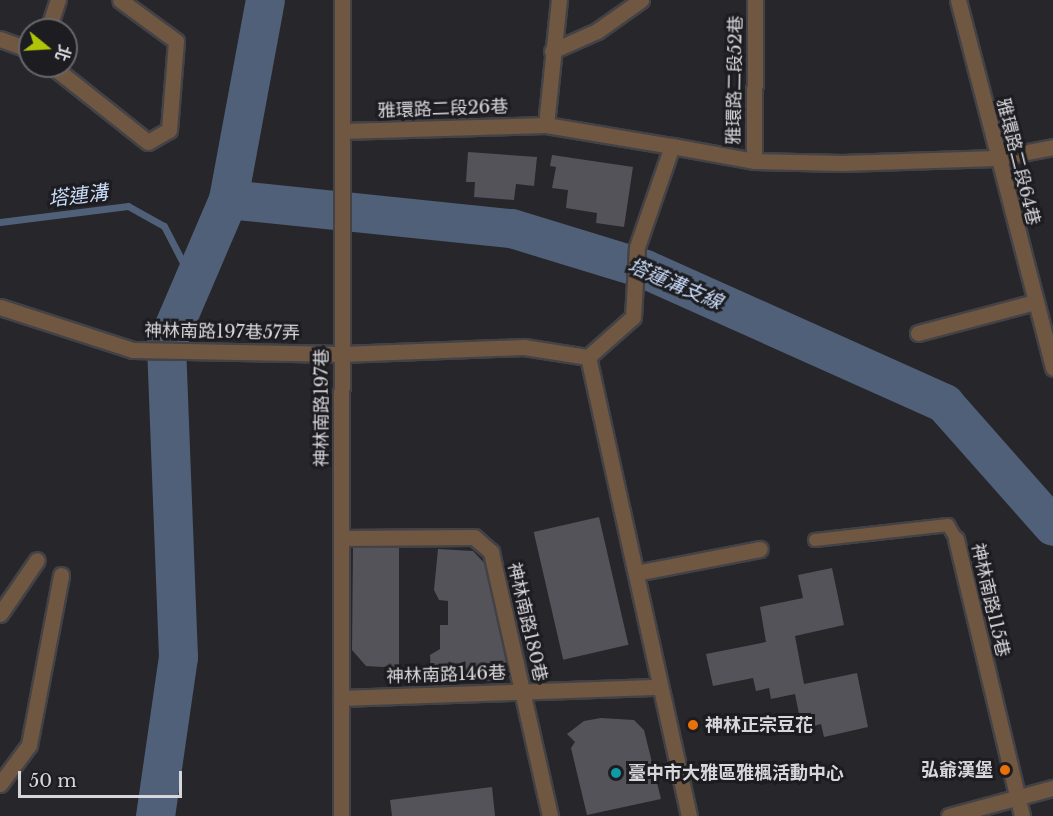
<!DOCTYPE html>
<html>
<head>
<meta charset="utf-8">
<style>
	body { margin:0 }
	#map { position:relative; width:1053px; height:816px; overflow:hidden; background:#27262b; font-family:"Libre Baskerville","Noto Sans TC",serif }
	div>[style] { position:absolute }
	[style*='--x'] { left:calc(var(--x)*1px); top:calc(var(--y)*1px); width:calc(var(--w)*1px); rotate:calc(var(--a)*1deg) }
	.stream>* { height:7px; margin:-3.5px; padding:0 3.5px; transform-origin:3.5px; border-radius:3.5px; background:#4f6078 }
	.river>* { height:39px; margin:-19.5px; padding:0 19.5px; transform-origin:19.5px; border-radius:19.5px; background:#4f6078 }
	.building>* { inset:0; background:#545359; transform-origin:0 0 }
	.roads { filter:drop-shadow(2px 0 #434247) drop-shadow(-2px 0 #434247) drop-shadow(0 2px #434247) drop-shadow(0 -2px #434247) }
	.lane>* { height:12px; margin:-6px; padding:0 6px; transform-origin:6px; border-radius:6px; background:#705741 }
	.street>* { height:15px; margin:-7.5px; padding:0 7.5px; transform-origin:7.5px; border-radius:7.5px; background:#705741 }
	.dots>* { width:16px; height:16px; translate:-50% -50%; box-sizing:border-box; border:3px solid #1d1c21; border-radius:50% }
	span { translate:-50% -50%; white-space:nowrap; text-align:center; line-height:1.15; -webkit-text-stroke:6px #1d1c21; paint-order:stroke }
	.street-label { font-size:18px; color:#d7d6da }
	.poi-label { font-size:18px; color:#d7d6da; font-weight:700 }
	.left { translate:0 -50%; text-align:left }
	.right { translate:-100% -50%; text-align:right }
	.water-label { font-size:20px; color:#caddfa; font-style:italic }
	.north { position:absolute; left:18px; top:18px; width:60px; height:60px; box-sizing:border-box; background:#1d1c21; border:2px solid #67666b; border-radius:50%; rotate:108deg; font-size:16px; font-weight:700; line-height:24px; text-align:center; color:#d7d6da }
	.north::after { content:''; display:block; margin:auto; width:21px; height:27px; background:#afc507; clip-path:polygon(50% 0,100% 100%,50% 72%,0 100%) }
	.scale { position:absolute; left:18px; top:771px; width:164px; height:27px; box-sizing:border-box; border:3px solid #d7d6da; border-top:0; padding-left:8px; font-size:18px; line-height:21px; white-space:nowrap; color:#d7d6da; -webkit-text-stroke:4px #1d1c21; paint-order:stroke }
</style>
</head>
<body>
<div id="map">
	<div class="stream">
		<div style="--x:0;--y:222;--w:129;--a:-7.1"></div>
		<div style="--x:128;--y:206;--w:41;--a:29.1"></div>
		<div style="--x:164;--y:226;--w:63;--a:62.6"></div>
	</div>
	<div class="river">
		<div style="--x:228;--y:199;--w:284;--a:5.9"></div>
		<div style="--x:511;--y:228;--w:140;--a:17"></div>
		<div style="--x:645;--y:269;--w:328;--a:24.1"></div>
		<div style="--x:944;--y:403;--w:164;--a:48.5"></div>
		<div style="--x:155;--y:816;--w:161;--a:-81.8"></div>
		<div style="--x:178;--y:657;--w:313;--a:-92.2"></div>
		<div style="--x:166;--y:344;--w:158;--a:-66.8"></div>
		<div style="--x:228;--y:199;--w:202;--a:-79.5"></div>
	</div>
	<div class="building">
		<div style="clip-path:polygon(468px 152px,537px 157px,534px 186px,516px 184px,514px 200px,474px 197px,475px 182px,466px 182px)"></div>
		<div style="clip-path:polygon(552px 155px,633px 167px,624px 227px,596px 223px,597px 213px,566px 208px,568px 190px,552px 188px,556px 167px,550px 166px)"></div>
		<div style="left:599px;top:517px;width:131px;height:67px;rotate:77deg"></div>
		<div style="clip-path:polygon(363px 536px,399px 536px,399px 668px,366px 666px,352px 650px,353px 548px)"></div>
		<div style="clip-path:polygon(438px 549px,473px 551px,489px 568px,511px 659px,507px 672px,496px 681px,431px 678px,430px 655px,440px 649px,440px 625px,448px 625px,448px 601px,439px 600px,434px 590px)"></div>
		<div style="clip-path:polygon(832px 568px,844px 625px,795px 636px,804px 684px,857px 673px,868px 727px,824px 737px,821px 724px,802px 729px,795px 694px,771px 699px,769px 688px,756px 691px,753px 678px,713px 686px,706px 654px,766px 642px,760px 607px,803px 598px,798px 575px)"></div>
		<div style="clip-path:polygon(601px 718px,634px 720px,644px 730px,661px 799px,587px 815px,571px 748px,575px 742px,567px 734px,584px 721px)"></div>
		<div style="clip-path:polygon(492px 787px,495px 816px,392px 816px,390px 800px)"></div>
	</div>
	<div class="roads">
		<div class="lane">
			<div style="--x:815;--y:540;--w:134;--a:-6.4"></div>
			<div style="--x:948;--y:525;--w:16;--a:60"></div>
		</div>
		<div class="street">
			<div style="--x:958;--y:0;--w:380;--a:75.5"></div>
			<div style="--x:48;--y:30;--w:32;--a:-72"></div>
			<div style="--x:0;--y:39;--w:32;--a:20"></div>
			<div style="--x:552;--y:51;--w:49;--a:-24"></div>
			<div style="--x:597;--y:31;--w:54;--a:-35.2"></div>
			<div style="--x:52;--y:66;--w:122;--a:38.4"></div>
			<div style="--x:148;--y:142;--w:24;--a:-30"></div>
			<div style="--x:169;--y:130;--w:89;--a:-85.5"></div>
			<div style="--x:176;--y:41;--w:69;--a:-143.8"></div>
			<div style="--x:546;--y:125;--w:126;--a:-84.1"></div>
			<div style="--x:342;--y:131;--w:204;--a:-1.7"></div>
			<div style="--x:546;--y:125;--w:128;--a:9.5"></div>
			<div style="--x:754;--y:161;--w:161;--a:-89.6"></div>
			<div style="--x:0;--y:307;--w:140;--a:17.9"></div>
			<div style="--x:133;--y:350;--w:209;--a:1.1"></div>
			<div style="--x:342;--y:354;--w:182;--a:-2.2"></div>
			<div style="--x:524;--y:347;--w:65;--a:8.9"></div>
			<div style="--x:918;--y:333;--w:121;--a:-14.8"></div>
			<div style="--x:341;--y:538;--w:133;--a:-0.4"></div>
			<div style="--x:474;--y:537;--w:23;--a:41"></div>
			<div style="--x:491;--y:552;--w:271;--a:77.4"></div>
			<div style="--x:956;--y:539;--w:285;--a:76.6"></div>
			<div style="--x:636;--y:573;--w:126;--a:-11"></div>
			<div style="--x:0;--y:614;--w:65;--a:-55.6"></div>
			<div style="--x:341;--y:698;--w:319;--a:-2"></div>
			<div style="--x:0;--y:784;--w:49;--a:-53.4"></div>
			<div style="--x:29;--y:745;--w:173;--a:-79.3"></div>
			<div style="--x:341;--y:816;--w:816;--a:-89.93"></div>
			<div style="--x:689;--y:816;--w:470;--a:-102.4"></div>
			<div style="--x:588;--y:357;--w:60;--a:-41.6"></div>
			<div style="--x:633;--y:317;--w:70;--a:-86.7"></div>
			<div style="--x:637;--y:247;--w:107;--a:-70.9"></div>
			<div style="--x:672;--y:146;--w:83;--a:10.4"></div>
			<div style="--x:754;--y:161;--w:88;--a:1.3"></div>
			<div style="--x:842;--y:163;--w:154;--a:-1.9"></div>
			<div style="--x:996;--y:158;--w:58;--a:-10.9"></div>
			<div style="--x:949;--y:816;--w:108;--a:-15.1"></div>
		</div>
	</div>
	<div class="dots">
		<div style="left:693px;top:725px;background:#e8710a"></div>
		<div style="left:1005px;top:770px;background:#e8710a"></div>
		<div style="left:616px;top:773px;background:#0f9aa8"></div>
	</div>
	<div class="street-label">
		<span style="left:735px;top:80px;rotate:-89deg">雅環路二段52巷</span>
		<span style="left:443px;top:109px;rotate:-2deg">雅環路二段26巷</span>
		<span style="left:1018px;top:162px;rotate:76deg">雅環路二段64巷</span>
		<span style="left:222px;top:332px;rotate:1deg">神林南路197巷57弄</span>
		<span style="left:322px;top:408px;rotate:-90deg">神林南路197巷</span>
		<span style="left:990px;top:600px;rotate:77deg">神林南路115巷</span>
		<span style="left:527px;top:622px;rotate:77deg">神林南路180巷</span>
		<span style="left:446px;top:675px;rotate:-2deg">神林南路146巷</span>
	</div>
	<div class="poi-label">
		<span class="left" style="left:705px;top:725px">神林正宗豆花</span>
		<span class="right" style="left:993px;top:770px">弘爺漢堡</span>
		<span class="left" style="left:628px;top:773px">臺中市大雅區雅楓活動中心</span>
	</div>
	<div class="water-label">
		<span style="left:78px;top:196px;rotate:-7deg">塔連溝</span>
		<span style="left:675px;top:284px;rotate:23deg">塔蓮溝支線</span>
	</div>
	<div class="north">北</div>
	<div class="scale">50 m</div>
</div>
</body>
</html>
